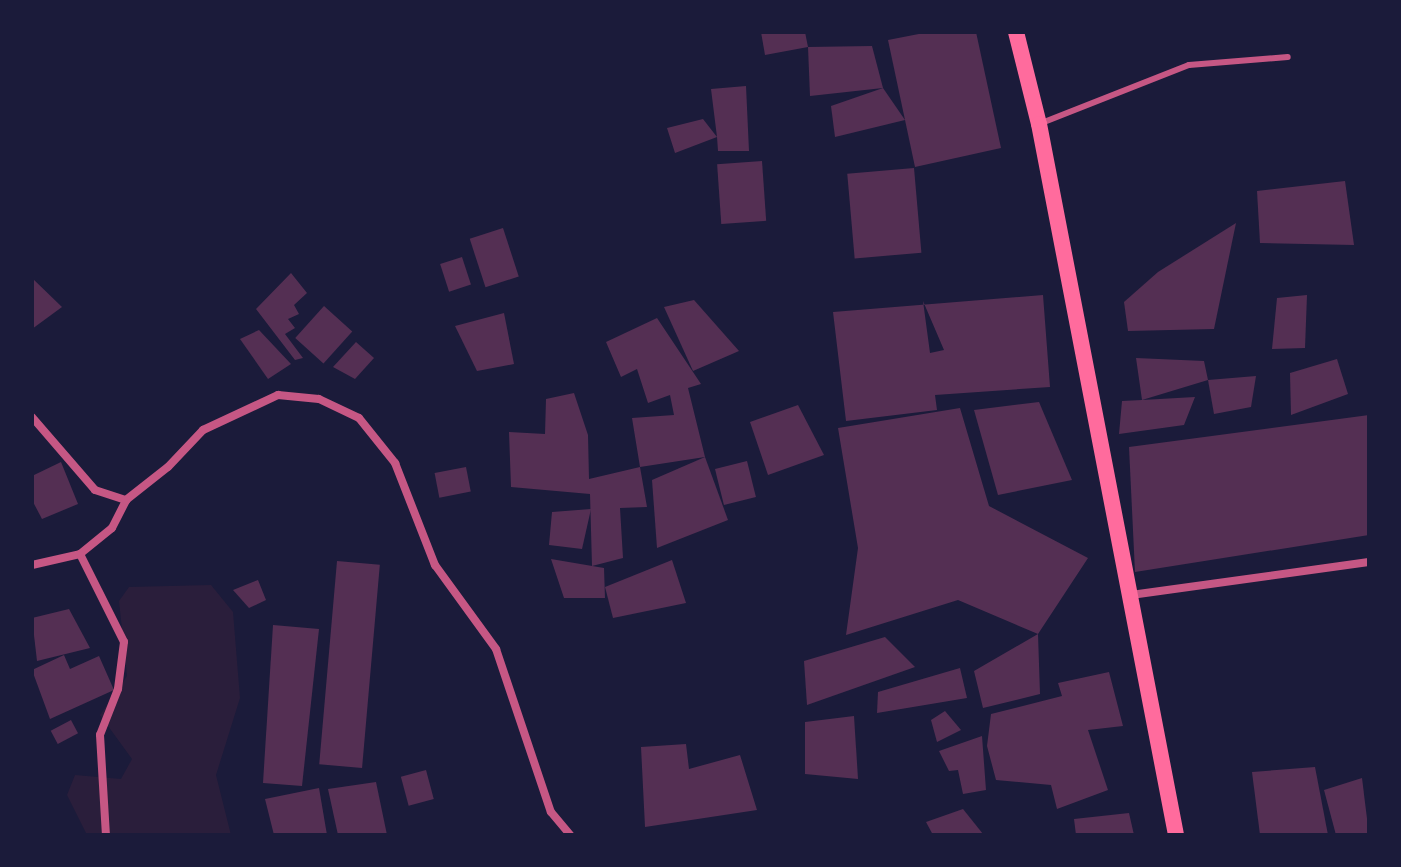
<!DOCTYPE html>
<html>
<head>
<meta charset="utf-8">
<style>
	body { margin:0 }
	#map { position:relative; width:1401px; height:867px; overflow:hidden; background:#1b1b3a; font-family:Manrope,sans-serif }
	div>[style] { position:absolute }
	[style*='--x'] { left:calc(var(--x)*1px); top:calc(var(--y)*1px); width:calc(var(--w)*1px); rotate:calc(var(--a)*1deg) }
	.green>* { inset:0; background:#2a1e3b }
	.building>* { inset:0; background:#542f53; transform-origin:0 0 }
	.service>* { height:6px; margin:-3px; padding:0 3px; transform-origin:3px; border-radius:3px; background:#c65784 }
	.minor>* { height:8px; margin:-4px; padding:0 4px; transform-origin:4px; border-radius:4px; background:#c65784 }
	.secondary>* { height:16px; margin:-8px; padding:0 8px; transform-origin:8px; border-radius:8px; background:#ff6b9d }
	span { translate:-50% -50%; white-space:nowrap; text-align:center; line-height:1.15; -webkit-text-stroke:8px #1b1b3a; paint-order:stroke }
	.frame { position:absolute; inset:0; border:34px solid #1b1b3a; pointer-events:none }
</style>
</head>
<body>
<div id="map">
	<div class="green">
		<div style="clip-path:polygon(211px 585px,233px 612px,240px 698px,216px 775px,231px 835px,87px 835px,67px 795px,75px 775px,121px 779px,132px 759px,100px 715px,127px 676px,119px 601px,129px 587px)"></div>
	</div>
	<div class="building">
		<div style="clip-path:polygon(761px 32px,805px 32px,808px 47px,765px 55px)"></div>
		<div style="clip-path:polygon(929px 32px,976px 32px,1001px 148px,915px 167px,888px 40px)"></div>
		<div style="clip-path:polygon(872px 46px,883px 88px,810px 96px,808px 47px)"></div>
		<div style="clip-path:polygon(746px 86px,749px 151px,718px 151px,717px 137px,675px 153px,667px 128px,703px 119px,717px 137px,711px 89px)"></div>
		<div style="clip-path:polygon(883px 88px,905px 120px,835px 137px,831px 106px)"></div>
		<div style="left:762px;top:161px;width:60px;height:45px;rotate:86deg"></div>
		<div style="left:914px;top:168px;width:85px;height:67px;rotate:85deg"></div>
		<div style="clip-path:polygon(1345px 181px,1354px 245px,1260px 243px,1257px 191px)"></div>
		<div style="clip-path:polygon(1236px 223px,1214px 329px,1128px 331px,1124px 302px,1158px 272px)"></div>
		<div style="left:503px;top:228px;width:51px;height:35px;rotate:72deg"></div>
		<div style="left:462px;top:257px;width:29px;height:23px;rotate:72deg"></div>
		<div style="clip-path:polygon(291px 273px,307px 293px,294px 305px,299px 314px,288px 319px,295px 328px,285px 334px,303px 358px,295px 360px,256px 309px)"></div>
		<div style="clip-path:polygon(32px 278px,62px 307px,32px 329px)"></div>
		<div style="clip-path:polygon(evenodd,1043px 295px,1050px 387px,935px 395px,937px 410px,846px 421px,833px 312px,1043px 295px,923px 301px,944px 350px,930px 353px,923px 301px)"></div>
		<div style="clip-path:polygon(1307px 295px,1305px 348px,1272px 349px,1277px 298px)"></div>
		<div style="clip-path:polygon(694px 300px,739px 351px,693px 371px,664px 307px)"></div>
		<div style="left:324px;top:306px;width:38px;height:43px;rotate:42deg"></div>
		<div style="clip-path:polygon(504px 313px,514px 364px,477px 371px,455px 326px)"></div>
		<div style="clip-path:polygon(657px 318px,701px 384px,688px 388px,705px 457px,640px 467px,632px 418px,674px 415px,670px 395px,648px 403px,637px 369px,621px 377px,606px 342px)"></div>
		<div style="clip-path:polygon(259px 330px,291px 364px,268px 379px,240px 339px)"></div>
		<div style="clip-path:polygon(356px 342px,374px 358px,355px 379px,333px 367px)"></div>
		<div style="clip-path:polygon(1136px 358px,1204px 361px,1208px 380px,1142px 400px,1195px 397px,1184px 425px,1119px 434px,1122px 401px,1142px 400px)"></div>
		<div style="clip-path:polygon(1337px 359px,1348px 394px,1291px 415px,1290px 373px)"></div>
		<div style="clip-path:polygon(1256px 376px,1251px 407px,1214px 414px,1208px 380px)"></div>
		<div style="clip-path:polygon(574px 393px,588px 435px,589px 479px,640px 467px,647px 507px,620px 508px,623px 558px,592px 566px,590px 494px,511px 487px,509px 432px,545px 434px,546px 399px)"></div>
		<div style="clip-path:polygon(1039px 402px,1072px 480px,998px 495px,974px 410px)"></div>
		<div style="clip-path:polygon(798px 405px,824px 455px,768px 475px,750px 422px)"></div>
		<div style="clip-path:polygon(960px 408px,989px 506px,1088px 558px,1038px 634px,1040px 694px,983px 708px,974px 671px,1038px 634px,958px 600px,846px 635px,858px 548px,838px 428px)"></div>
		<div style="clip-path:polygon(1369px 415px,1369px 535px,1135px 572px,1129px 447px)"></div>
		<div style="clip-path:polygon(705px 457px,728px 520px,657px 548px,652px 480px)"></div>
		<div style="left:747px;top:461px;width:37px;height:33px;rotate:76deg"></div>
		<div style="clip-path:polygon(61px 462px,78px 504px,42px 519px,32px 500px,32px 476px)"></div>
		<div style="left:466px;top:467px;width:25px;height:32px;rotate:79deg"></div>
		<div style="clip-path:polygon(591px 509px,582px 549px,549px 545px,552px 512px)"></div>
		<div style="clip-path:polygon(551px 559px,604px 568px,605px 598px,564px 598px)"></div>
		<div style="clip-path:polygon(672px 560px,686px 603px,613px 618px,605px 587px)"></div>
		<div style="left:337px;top:561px;width:43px;height:204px;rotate:5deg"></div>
		<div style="clip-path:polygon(258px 580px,266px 600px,249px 608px,233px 590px)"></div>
		<div style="clip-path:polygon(69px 609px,90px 648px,37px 661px,32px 618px)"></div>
		<div style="clip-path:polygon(273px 625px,319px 629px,302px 786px,263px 783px)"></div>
		<div style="clip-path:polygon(885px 637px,915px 667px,807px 705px,804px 661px)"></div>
		<div style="clip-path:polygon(64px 655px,70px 669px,99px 656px,114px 690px,50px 719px,32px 670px)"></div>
		<div style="clip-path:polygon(960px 668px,967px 698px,877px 713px,878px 692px)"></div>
		<div style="clip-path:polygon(1109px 672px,1123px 726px,1088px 730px,1108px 790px,1057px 809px,1051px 785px,996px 780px,987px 746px,991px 714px,1062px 696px,1058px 683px)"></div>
		<div style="clip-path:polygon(945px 711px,961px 730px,937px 742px,931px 720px)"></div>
		<div style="clip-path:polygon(854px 716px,858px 779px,805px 774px,805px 722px)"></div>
		<div style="left:71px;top:720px;width:15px;height:23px;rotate:62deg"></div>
		<div style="clip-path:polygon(982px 736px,986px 790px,963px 794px,958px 770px,949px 771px,939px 751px)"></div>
		<div style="clip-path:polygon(686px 744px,689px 769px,740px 755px,757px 810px,645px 827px,641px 747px)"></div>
		<div style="clip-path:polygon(1315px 767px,1328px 835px,1260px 835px,1252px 772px)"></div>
		<div style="left:426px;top:770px;width:30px;height:26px;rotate:75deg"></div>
		<div style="clip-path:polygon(1362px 778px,1369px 835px,1336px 835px,1324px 790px)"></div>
		<div style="clip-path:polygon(376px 782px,387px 835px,338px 835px,328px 789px)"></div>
		<div style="clip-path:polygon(319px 788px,327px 835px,274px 835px,265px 799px)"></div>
		<div style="clip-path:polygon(963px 809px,983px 834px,933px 835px,926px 822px)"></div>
		<div style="clip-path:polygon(1129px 813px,1134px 835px,1076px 835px,1074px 819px)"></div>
	</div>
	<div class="service">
		<div style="--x:1039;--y:124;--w:161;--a:-21.5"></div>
		<div style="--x:1189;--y:65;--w:99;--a:-4.6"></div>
	</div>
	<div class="minor">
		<div style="--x:32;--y:417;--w:96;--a:49.2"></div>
		<div style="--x:95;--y:490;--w:33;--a:18"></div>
		<div style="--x:80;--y:554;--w:98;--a:63.4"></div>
		<div style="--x:124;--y:642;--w:47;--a:97.3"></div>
		<div style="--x:118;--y:689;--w:49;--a:111.4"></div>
		<div style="--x:100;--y:735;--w:100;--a:86.6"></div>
		<div style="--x:32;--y:565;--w:49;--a:-12.9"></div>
		<div style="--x:80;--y:554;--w:41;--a:-39.1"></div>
		<div style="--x:112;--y:528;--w:31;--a:-63"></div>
		<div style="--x:126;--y:500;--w:53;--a:-38.2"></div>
		<div style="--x:168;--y:467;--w:51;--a:-46.6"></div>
		<div style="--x:203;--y:430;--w:83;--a:-25"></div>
		<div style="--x:278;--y:395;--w:41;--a:5.6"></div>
		<div style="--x:319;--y:399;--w:44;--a:25.4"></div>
		<div style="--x:359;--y:418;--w:58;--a:51.3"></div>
		<div style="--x:395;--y:463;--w:110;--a:68.6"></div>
		<div style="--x:435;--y:565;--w:104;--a:54"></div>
		<div style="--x:496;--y:649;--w:172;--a:71.4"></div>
		<div style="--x:551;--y:812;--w:30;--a:50"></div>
		<div style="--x:1131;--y:595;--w:240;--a:-7.9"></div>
	</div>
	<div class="secondary">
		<div style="--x:1016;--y:32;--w:95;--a:76"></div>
		<div style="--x:1039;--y:124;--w:724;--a:79.09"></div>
	</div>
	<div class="frame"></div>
</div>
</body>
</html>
